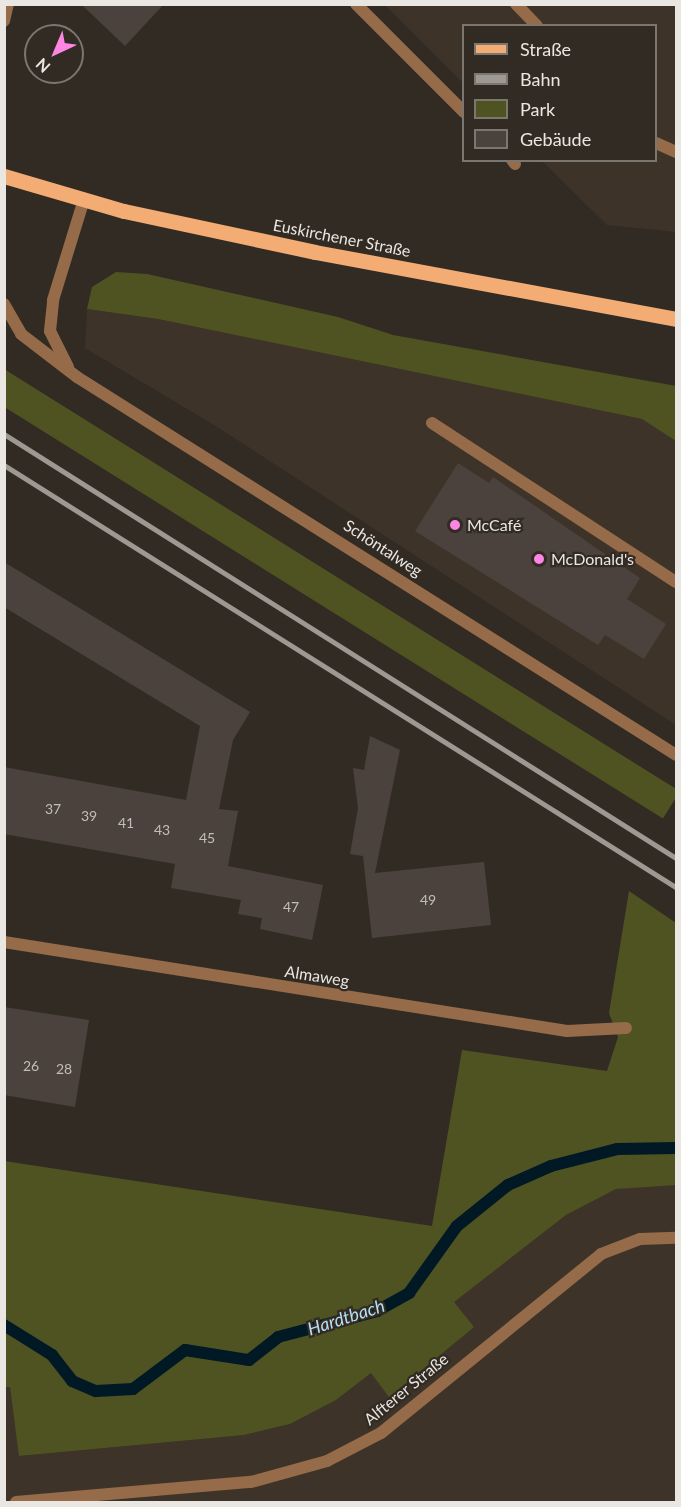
<!DOCTYPE html>
<html>
<head>
<meta charset="utf-8">
<style>
	body { margin:0 }
	#map { position:relative; width:681px; height:1507px; overflow:hidden; background:#322b24; font-family:Lato,sans-serif }
	div>[style] { position:absolute }
	[style*='--x'] { left:calc(var(--x)*1px); top:calc(var(--y)*1px); width:calc(var(--w)*1px); rotate:calc(var(--a)*1deg) }
	.built>* { inset:0; background:#3e3328 }
	.green>* { inset:0; background:#4f5322; transform-origin:0 0 }
	.stream>* { height:12px; margin:-6px; padding:0 6px; transform-origin:6px; border-radius:6px; background:#001925 }
	.building>* { inset:0; background:#4b423d }
	.service>* { height:12px; margin:-6px; padding:0 6px; transform-origin:6px; border-radius:6px; background:#956b49 }
	.minor>* { height:12px; margin:-6px; padding:0 6px; transform-origin:6px; border-radius:6px; background:#956b49 }
	.primary>* { height:15px; margin:-7.5px; padding:0 7.5px; transform-origin:7.5px; border-radius:7.5px; background:#f3ad74 }
	.rail>* { height:4.5px; margin:-2.25px; padding:0 2.25px; transform-origin:2.25px; border-radius:2.25px; background:#9d9892 }
	.dots>* { width:16px; height:16px; translate:-50% -50%; box-sizing:border-box; border:3px solid #322b24; border-radius:50% }
	span { translate:-50% -50%; white-space:nowrap; text-align:center; line-height:1.15; -webkit-text-stroke:4.5px #322b24; paint-order:stroke }
	.number-label { font-size:14px; color:#c2bdb8 }
	.number-label span { -webkit-text-stroke-width:0 }
	.street-label { font-size:16px; color:#eae6e1 }
	.poi-label { font-size:16px; color:#eae6e1 }
	.left { translate:0 -50%; text-align:left }
	.water-label { font-size:18px; color:#b5dff5; font-style:italic }
	.frame { position:absolute; inset:0; border:6px solid #eae6e1; pointer-events:none }
	.legend { position:absolute; left:462px; top:24px; width:195px; height:138px; box-sizing:border-box; background:#322b24; border:2px solid #7c7670; margin:0; padding:8px 10px; list-style:none; font-size:18px; color:#eae6e1 }
	.legend li { display:flex; align-items:center; gap:12px; height:30px }
	.legend b { width:30px; border:2px solid #7c7670 }
	.north { position:absolute; left:24px; top:24px; width:60px; height:60px; box-sizing:border-box; background:#322b24; border:2px solid #7c7670; border-radius:50%; rotate:224deg; font-size:16px; font-weight:700; line-height:24px; text-align:center; color:#eae6e1 }
	.north::after { content:''; display:block; margin:auto; width:21px; height:27px; background:#fd86e2; clip-path:polygon(50% 0,100% 100%,50% 72%,0 100%) }
</style>
</head>
<body>
<div id="map">
	<div class="built">
		<div style="clip-path:polygon(385px 5px,676px 5px,676px 232px,607px 225px,542px 161px,656px 160px,656px 26px,464px 26px,463px 83px)"></div>
		<div style="clip-path:polygon(87px 309px,158px 319px,647px 420px,676px 439px,676px 725px,219px 428px,85px 348px)"></div>
		<div style="clip-path:polygon(644px 1184px,676px 1185px,676px 1502px,5px 1502px,5px 1387px,10px 1387px,20px 1456px,244px 1435px,290px 1424px,336px 1400px,371px 1373px,474px 1327px,453px 1302px,566px 1215px,616px 1189px)"></div>
	</div>
	<div class="green">
		<div style="clip-path:polygon(116px 272px,147px 274px,338px 317px,393px 335px,676px 386px,676px 441px,642px 419px,158px 319px,87px 309px,92px 287px)"></div>
		<div style="left:4px;top:369px;width:797px;height:32px;rotate:32deg"></div>
		<div style="clip-path:polygon(629px 891px,676px 923px,676px 1185px,616px 1189px,566px 1215px,454px 1302px,474px 1327px,389px 1397px,371px 1373px,336px 1400px,290px 1424px,244px 1435px,19px 1456px,10px 1387px,5px 1387px,4px 1161px,432px 1226px,462px 1050px,607px 1071px,618px 1037px,609px 1013px)"></div>
	</div>
	<div class="stream">
		<div style="--x:4;--y:1325;--w:57;--a:32"></div>
		<div style="--x:52;--y:1355;--w:33;--a:52"></div>
		<div style="--x:72;--y:1381;--w:26;--a:23"></div>
		<div style="--x:96;--y:1391;--w:37;--a:-3"></div>
		<div style="--x:133;--y:1389;--w:65;--a:-36.9"></div>
		<div style="--x:185;--y:1350;--w:65;--a:8.9"></div>
		<div style="--x:249;--y:1360;--w:37;--a:-38"></div>
		<div style="--x:278;--y:1337;--w:102;--a:-14.7"></div>
		<div style="--x:377;--y:1311;--w:37;--a:-29"></div>
		<div style="--x:409;--y:1293;--w:82;--a:-54.4"></div>
		<div style="--x:457;--y:1226;--w:65;--a:-38.8"></div>
		<div style="--x:508;--y:1185;--w:47;--a:-23.8"></div>
		<div style="--x:551;--y:1166;--w:68;--a:-14.4"></div>
		<div style="--x:617;--y:1149;--w:59;--a:-1"></div>
	</div>
	<div class="building">
		<div style="clip-path:polygon(81px 4px,164px 4px,125px 46px)"></div>
		<div style="clip-path:polygon(458px 463px,489px 483px,493px 477px,640px 578px,627px 599px,666px 624px,644px 659px,605px 635px,598px 645px,415px 531px)"></div>
		<div style="clip-path:polygon(4px 562px,250px 712px,233px 740px,219px 809px,238px 811px,228px 866px,323px 885px,312px 940px,260px 929px,262px 918px,238px 914px,241px 900px,171px 888px,175px 864px,4px 834px,4px 767px,186px 800px,200px 726px,4px 607px)"></div>
		<div style="clip-path:polygon(370px 736px,400px 750px,375px 873px,484px 862px,491px 925px,372px 938px,363px 856px,350px 854px,358px 808px,353px 768px,364px 770px)"></div>
		<div style="clip-path:polygon(4px 1007px,89px 1020px,75px 1107px,4px 1095px)"></div>
	</div>
	<div class="service">
		<div style="--x:356;--y:4;--w:153;--a:45"></div>
		<div style="--x:516;--y:4;--w:30;--a:46"></div>
		<div style="--x:4;--y:21;--w:17;--a:-77"></div>
		<div style="--x:656;--y:143;--w:22;--a:24"></div>
		<div style="--x:512;--y:160;--w:5;--a:53"></div>
		<div style="--x:432;--y:423;--w:291;--a:33.1"></div>
		<div style="--x:16;--y:1502;--w:236;--a:-4.9"></div>
		<div style="--x:251;--y:1482;--w:79;--a:-15.4"></div>
		<div style="--x:327;--y:1461;--w:61;--a:-27.4"></div>
		<div style="--x:381;--y:1433;--w:284;--a:-39.1"></div>
		<div style="--x:601;--y:1254;--w:42;--a:-21"></div>
		<div style="--x:640;--y:1239;--w:36;--a:-2"></div>
	</div>
	<div class="minor">
		<div style="--x:4;--y:304;--w:34;--a:60"></div>
		<div style="--x:21;--y:334;--w:71;--a:37.5"></div>
		<div style="--x:77;--y:377;--w:708;--a:32.25"></div>
		<div style="--x:68;--y:367;--w:40;--a:-116.6"></div>
		<div style="--x:50;--y:331;--w:31;--a:-84"></div>
		<div style="--x:53;--y:300;--w:106;--a:-72.9"></div>
		<div style="--x:4;--y:942;--w:570;--a:8.98"></div>
		<div style="--x:567;--y:1031;--w:59;--a:-2.9"></div>
	</div>
	<div class="primary">
		<div style="--x:4;--y:176;--w:125;--a:16.3"></div>
		<div style="--x:124;--y:211;--w:195;--a:12.1"></div>
		<div style="--x:315;--y:252;--w:367;--a:10.5"></div>
	</div>
	<div class="rail">
		<div style="--x:4;--y:434;--w:795;--a:32.25"></div>
		<div style="--x:4;--y:465;--w:794;--a:32.13"></div>
	</div>
	<div class="dots">
		<div style="left:455px;top:525px;background:#fd86e2"></div>
		<div style="left:539px;top:559px;background:#fd86e2"></div>
	</div>
	<div class="number-label">
		<span style="left:53px;top:809px">37</span>
		<span style="left:89px;top:816px">39</span>
		<span style="left:126px;top:823px">41</span>
		<span style="left:162px;top:830px">43</span>
		<span style="left:207px;top:838px">45</span>
		<span style="left:428px;top:900px">49</span>
		<span style="left:291px;top:907px">47</span>
		<span style="left:31px;top:1066px">26</span>
		<span style="left:64px;top:1069px">28</span>
	</div>
	<div class="street-label">
		<span style="left:342px;top:238px;rotate:11deg">Euskirchener Straße</span>
		<span style="left:383px;top:548px;rotate:33deg">Schöntalweg</span>
		<span style="left:317px;top:976px;rotate:9deg">Almaweg</span>
		<span style="left:406px;top:1389px;rotate:-39deg">Alfterer Straße</span>
	</div>
	<div class="poi-label">
		<span class="left" style="left:467px;top:525px">McCafé</span>
		<span class="left" style="left:551px;top:559px">McDonald's</span>
	</div>
	<div class="water-label">
		<span style="left:346px;top:1317px;rotate:-18deg">Hardtbach</span>
	</div>
	<div class="frame"></div>
	<ul class="legend">
	<li><b style="height:8px;background:#f3ad74"></b>Straße</li>
	<li><b style="height:8px;background:#9d9892"></b>Bahn</li>
	<li><b style="height:16px;background:#4f5322"></b>Park</li>
	<li><b style="height:16px;background:#4b423d"></b>Gebäude</li>
	</ul>
	<div class="north">N</div>
</div>
</body>
</html>
